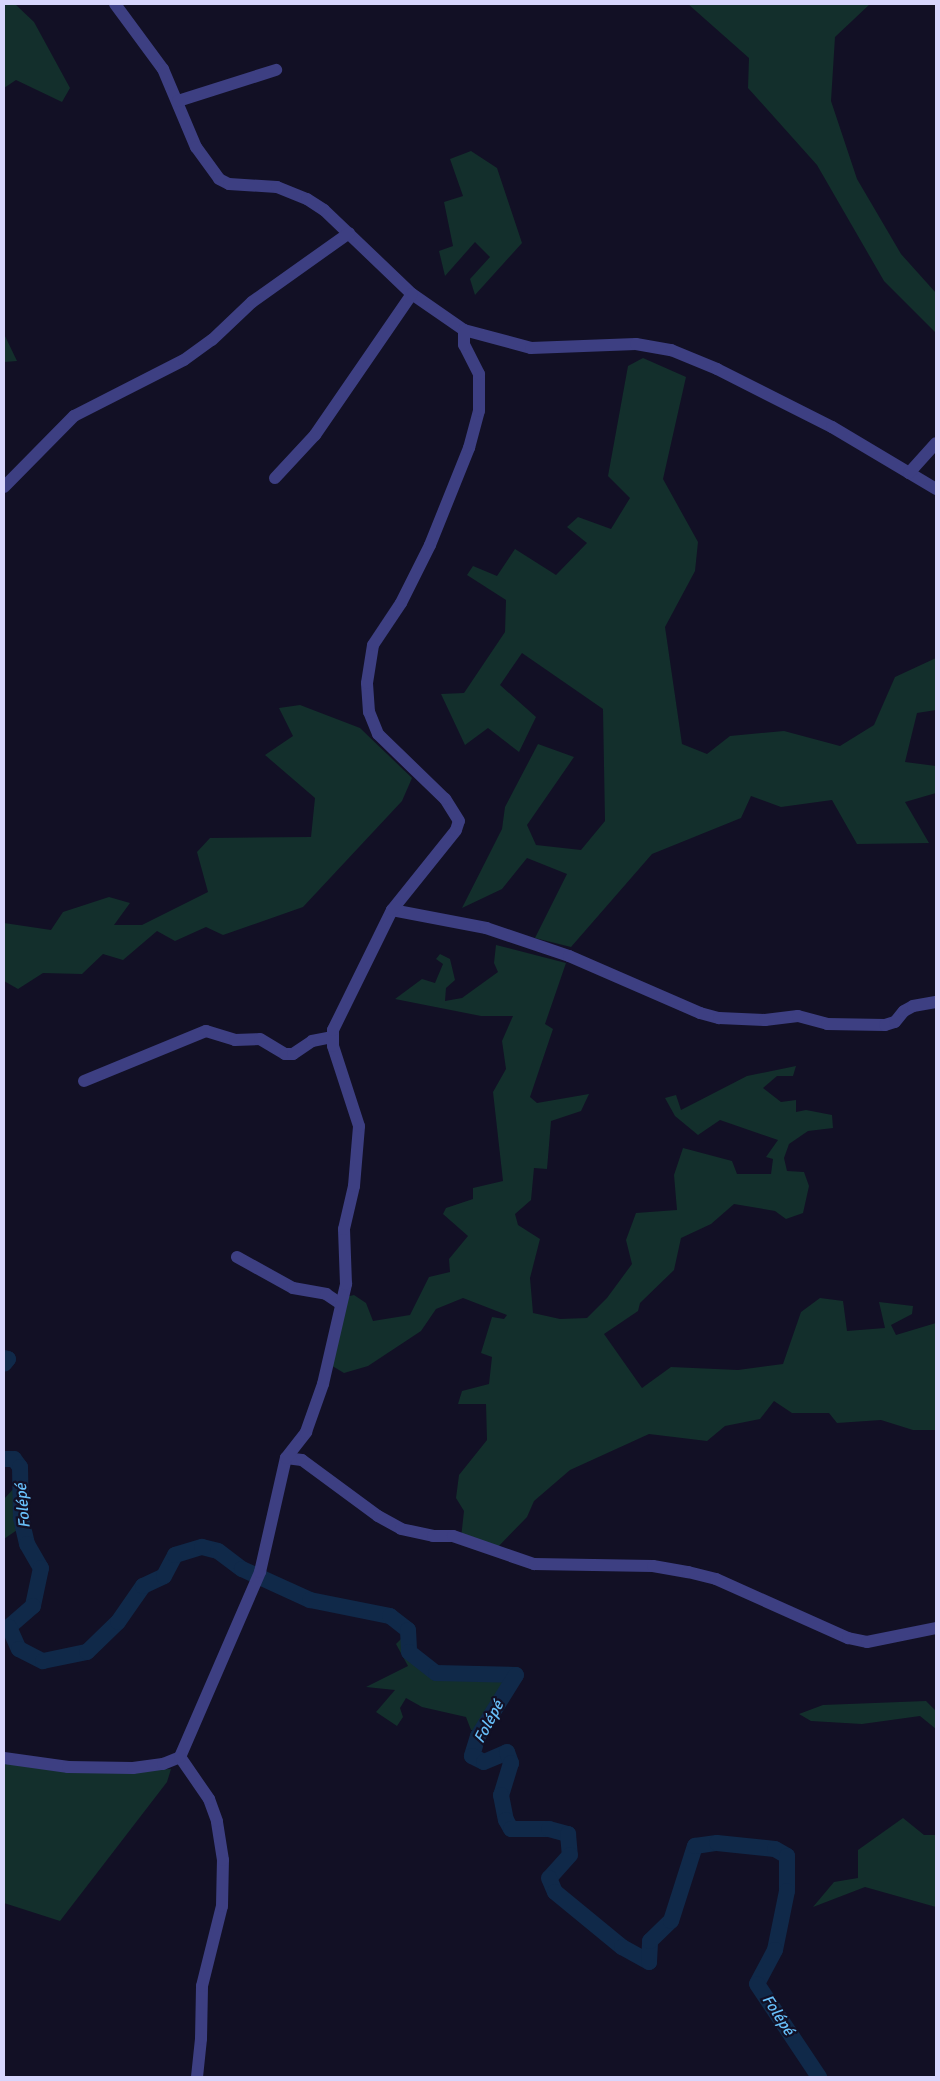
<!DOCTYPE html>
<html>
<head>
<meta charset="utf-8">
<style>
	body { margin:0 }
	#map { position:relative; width:940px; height:2081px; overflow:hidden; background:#121025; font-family:Signika,sans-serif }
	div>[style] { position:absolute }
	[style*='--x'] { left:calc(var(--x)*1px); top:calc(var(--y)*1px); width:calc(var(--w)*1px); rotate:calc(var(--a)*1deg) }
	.green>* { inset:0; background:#132f2c }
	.river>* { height:16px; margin:-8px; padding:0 8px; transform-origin:8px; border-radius:8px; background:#102949 }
	.minor>* { height:12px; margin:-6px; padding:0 6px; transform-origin:6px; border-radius:6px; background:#3d3f82 }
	span { translate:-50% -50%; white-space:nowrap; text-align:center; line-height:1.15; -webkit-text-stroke:4.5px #121025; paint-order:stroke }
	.water-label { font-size:16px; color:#68bff9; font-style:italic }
	.frame { position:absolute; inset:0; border:5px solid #d8d6fd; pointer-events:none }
</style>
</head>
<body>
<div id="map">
	<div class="green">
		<div style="clip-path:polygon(4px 4px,15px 4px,34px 22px,70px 88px,62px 102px,16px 80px,4px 88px)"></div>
		<div style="clip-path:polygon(688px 4px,870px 4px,835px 37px,831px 101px,857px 179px,901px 254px,936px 293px,936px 333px,884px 281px,817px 165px,748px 88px,749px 58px)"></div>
		<div style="clip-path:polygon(471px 151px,497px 168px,522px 243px,475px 295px,470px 279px,490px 257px,475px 242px,445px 276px,439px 251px,453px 246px,444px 202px,463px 196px,450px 159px)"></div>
		<div style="clip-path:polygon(4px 334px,17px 361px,4px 362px)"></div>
		<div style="clip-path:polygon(643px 358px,686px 377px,663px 479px,698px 542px,695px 571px,665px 627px,682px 744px,707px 754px,730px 736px,784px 731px,840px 746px,874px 725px,895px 677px,936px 658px,936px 710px,917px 713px,905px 762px,936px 766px,936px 793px,905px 802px,929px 843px,857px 844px,832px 800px,781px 807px,751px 796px,741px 818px,652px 854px,571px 947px,535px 938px,567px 874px,527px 858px,502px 889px,462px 908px,502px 829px,505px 807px,538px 744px,574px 757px,527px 825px,536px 845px,581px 850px,605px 821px,603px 709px,522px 653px,500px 685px,536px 717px,519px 752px,488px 728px,465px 745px,441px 694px,464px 693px,505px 632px,506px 600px,467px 575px,473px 566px,497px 576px,515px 549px,556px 575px,587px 543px,567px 527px,578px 517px,611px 529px,630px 498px,608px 476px,628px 366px)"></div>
		<div style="clip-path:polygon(300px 705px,360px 728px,412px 778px,402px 801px,303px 907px,223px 935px,206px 927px,175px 941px,157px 931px,123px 960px,103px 954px,82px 974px,43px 973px,18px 989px,4px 981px,4px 923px,51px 930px,63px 912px,109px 897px,130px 903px,114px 925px,142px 925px,208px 892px,197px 852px,210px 838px,311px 837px,315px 798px,265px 755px,293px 736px,279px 708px)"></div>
		<div style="clip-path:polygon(496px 945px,566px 963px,545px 1024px,553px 1029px,530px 1097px,537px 1103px,589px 1094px,581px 1111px,551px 1121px,547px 1169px,534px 1168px,531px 1200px,515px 1214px,518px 1225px,540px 1239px,530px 1278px,533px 1313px,560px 1319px,587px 1318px,607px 1298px,632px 1264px,626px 1240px,636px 1213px,677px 1210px,674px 1175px,683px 1148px,732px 1161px,737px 1174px,771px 1174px,773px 1159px,766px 1157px,778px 1140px,720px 1120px,698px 1135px,675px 1116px,665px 1098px,676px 1095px,681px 1110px,747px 1076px,796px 1066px,793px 1076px,777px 1076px,763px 1088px,781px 1102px,796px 1100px,796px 1112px,806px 1110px,832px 1115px,833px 1128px,808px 1131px,789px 1144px,784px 1158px,787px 1171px,804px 1172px,809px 1186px,803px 1213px,786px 1219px,775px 1211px,734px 1204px,711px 1224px,681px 1238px,674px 1270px,640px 1303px,638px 1311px,604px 1334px,642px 1388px,671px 1367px,738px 1370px,783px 1364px,801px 1312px,820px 1298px,843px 1301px,847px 1331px,885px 1328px,879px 1302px,913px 1306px,912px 1314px,891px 1325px,896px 1335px,936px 1323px,936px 1430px,913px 1430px,881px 1420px,837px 1423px,829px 1413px,792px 1413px,774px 1401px,760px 1419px,725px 1426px,707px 1441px,649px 1434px,570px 1470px,534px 1501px,527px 1517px,494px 1551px,461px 1538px,464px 1511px,456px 1498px,459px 1475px,487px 1440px,486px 1404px,458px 1404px,462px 1391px,489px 1384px,492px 1357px,481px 1353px,492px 1317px,504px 1319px,507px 1315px,463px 1298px,436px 1309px,421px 1331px,368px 1366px,344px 1373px,329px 1364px,337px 1299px,354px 1295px,366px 1303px,373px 1321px,410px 1315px,429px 1277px,450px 1272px,449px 1259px,468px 1236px,443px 1214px,446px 1208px,473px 1199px,473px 1188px,503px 1181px,493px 1092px,506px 1069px,502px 1041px,513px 1016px,481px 1016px,395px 999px,422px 979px,435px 983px,443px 964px,436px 959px,440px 954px,450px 959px,455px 980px,446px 988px,445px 1001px,462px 998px,498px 972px,494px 963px)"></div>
		<div style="clip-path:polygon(15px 1487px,17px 1530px,4px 1539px,4px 1499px)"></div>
		<div style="clip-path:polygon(404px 1636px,415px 1661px,432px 1677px,484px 1679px,502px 1672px,508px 1678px,506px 1688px,492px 1706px,483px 1731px,471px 1730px,466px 1717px,422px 1707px,406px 1698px,400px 1708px,403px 1717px,397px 1726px,376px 1712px,395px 1690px,366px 1687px,408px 1666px,396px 1644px)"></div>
		<div style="clip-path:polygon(926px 1701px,936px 1711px,936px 1729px,920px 1716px,862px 1724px,811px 1721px,799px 1714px,823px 1705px)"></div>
		<div style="clip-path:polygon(4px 1762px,68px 1772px,171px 1769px,167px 1782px,60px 1921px,4px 1903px)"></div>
		<div style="clip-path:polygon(903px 1818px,924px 1835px,936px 1835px,936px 1907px,865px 1887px,813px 1907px,834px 1882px,858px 1878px,858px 1850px)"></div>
	</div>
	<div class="river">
		<div style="--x:4;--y:1358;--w:4;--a:14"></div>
		<div style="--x:8;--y:1359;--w:6;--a:129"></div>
		<div style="--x:4;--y:1459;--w:10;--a:0"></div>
		<div style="--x:14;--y:1459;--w:10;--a:53"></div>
		<div style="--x:20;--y:1467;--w:51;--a:88.9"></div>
		<div style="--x:21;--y:1518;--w:27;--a:77"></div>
		<div style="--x:27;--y:1544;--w:28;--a:60"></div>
		<div style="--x:41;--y:1568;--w:39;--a:102"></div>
		<div style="--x:33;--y:1606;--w:32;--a:139"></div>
		<div style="--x:9;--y:1627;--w:24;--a:66"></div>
		<div style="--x:19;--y:1649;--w:27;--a:27"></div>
		<div style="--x:43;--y:1661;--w:45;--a:-11.6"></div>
		<div style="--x:87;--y:1652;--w:43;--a:-44.1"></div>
		<div style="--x:118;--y:1622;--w:44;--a:-55.2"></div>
		<div style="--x:143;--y:1586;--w:23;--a:-25"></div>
		<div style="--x:164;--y:1576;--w:24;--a:-62"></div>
		<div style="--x:175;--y:1555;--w:28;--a:-17"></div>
		<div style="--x:202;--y:1547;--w:16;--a:14"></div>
		<div style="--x:218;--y:1551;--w:30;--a:37"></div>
		<div style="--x:242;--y:1569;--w:75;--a:24.5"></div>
		<div style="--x:310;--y:1600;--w:82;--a:11.3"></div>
		<div style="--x:390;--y:1616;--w:23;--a:38"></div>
		<div style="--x:408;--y:1630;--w:22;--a:87"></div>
		<div style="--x:409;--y:1652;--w:34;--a:38"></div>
		<div style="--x:436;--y:1673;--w:80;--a:1.4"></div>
		<div style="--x:516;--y:1675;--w:72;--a:121.9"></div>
		<div style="--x:478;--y:1736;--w:21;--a:107"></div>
		<div style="--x:472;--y:1756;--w:13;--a:27"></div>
		<div style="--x:484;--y:1762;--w:25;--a:-23"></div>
		<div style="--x:507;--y:1752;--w:12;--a:70"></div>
		<div style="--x:511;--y:1763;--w:34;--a:107"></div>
		<div style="--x:501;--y:1795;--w:25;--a:79"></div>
		<div style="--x:506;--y:1820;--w:10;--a:61"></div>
		<div style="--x:511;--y:1829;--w:38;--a:0"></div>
		<div style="--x:549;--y:1829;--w:20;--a:15"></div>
		<div style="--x:568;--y:1834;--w:21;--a:85"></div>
		<div style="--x:570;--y:1855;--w:31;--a:132"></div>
		<div style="--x:549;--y:1878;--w:15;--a:67"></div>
		<div style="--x:555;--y:1892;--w:87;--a:39.4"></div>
		<div style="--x:622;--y:1947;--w:31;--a:29"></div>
		<div style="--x:649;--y:1962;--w:21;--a:-87"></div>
		<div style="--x:650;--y:1941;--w:29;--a:-44"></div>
		<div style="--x:671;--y:1921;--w:79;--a:-72.3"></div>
		<div style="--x:695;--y:1846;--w:22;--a:-8"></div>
		<div style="--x:717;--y:1843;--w:58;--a:5.9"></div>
		<div style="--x:775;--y:1849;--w:14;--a:30"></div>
		<div style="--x:787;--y:1856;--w:35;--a:90"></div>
		<div style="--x:787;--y:1891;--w:60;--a:101.5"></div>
		<div style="--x:775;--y:1950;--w:38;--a:118"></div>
		<div style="--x:757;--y:1984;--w:112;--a:56.3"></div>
	</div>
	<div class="minor">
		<div style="--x:115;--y:4;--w:81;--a:53.6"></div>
		<div style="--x:163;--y:69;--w:85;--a:67.1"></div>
		<div style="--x:196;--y:147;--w:39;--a:54"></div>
		<div style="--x:219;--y:179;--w:11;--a:27"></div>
		<div style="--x:229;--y:184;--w:48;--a:3.6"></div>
		<div style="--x:277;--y:187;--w:32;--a:22"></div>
		<div style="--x:307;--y:199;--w:20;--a:33"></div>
		<div style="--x:324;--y:210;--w:122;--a:43.7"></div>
		<div style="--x:412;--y:294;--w:63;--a:34.7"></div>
		<div style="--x:464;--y:330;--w:69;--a:15"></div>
		<div style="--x:531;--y:348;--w:105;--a:-2.2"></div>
		<div style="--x:636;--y:344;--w:36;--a:10"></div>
		<div style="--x:671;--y:350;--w:50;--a:22.4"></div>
		<div style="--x:717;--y:369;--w:129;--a:26.8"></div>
		<div style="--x:832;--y:427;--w:121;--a:30.8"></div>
		<div style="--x:178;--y:101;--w:103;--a:-17.6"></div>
		<div style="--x:909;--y:473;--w:40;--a:-48"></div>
		<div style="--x:275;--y:478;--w:59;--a:-47.1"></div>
		<div style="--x:315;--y:435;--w:171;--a:-55.5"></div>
		<div style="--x:4;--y:487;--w:100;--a:-45.4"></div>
		<div style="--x:74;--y:416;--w:123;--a:-27"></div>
		<div style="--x:184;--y:360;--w:34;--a:-36"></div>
		<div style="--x:212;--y:340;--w:55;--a:-43.5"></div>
		<div style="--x:252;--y:302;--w:119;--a:-35.4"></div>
		<div style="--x:392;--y:910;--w:96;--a:10.8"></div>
		<div style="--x:486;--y:928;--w:88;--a:18.6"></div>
		<div style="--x:569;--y:956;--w:143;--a:23.5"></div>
		<div style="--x:700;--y:1013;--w:20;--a:15"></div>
		<div style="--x:719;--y:1018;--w:46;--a:2.5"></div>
		<div style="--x:765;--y:1020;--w:33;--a:-7"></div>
		<div style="--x:798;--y:1016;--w:30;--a:15"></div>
		<div style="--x:827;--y:1024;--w:58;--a:1"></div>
		<div style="--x:885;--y:1025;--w:10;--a:-17"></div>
		<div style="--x:895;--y:1022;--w:14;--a:-51"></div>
		<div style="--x:904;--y:1011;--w:10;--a:-29"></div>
		<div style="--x:913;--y:1006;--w:23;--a:-10"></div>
		<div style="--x:84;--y:1081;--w:132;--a:-22.3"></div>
		<div style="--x:206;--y:1031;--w:30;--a:17"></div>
		<div style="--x:235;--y:1040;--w:25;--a:-2"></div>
		<div style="--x:260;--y:1039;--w:29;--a:31"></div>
		<div style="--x:285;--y:1054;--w:8;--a:0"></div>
		<div style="--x:293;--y:1054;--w:23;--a:-34"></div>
		<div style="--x:312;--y:1041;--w:20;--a:-11"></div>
		<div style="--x:237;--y:1257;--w:64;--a:29"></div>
		<div style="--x:293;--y:1288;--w:34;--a:10"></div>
		<div style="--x:326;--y:1294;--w:18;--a:34"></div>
		<div style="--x:286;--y:1458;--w:16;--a:7"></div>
		<div style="--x:302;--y:1460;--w:94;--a:36.4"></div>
		<div style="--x:378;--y:1516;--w:26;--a:29"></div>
		<div style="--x:401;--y:1529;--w:33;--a:12"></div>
		<div style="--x:433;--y:1536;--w:20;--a:0"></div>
		<div style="--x:453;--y:1536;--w:86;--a:19.1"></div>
		<div style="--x:534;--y:1564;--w:119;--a:1"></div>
		<div style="--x:653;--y:1566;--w:36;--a:10"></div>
		<div style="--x:688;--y:1572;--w:29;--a:14"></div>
		<div style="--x:716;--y:1579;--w:145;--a:24.1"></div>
		<div style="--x:848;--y:1638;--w:19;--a:12"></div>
		<div style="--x:867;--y:1642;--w:70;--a:-11.5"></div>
		<div style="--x:4;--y:1758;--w:65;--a:8"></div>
		<div style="--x:68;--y:1767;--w:65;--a:0.9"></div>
		<div style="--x:133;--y:1768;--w:30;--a:-8"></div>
		<div style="--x:163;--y:1764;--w:18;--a:-22"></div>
		<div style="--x:197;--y:2077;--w:38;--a:-84"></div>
		<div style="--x:201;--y:2039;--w:53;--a:-88.9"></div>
		<div style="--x:202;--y:1986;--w:82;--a:-76"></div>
		<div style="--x:222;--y:1906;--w:46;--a:-88.8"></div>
		<div style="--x:223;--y:1860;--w:39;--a:-99"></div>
		<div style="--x:217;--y:1821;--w:23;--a:-110"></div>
		<div style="--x:209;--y:1799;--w:51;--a:-124.6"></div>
		<div style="--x:180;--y:1757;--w:202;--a:-66.6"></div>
		<div style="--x:260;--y:1572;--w:117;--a:-77.2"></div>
		<div style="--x:286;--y:1458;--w:33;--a:-52"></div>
		<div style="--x:306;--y:1432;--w:51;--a:-70.5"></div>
		<div style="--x:323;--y:1384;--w:103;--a:-77"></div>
		<div style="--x:346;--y:1284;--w:55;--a:-92.1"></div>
		<div style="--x:344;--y:1229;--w:44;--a:-76.9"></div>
		<div style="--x:354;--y:1186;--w:60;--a:-85.2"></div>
		<div style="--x:359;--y:1126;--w:84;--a:-108"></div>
		<div style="--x:333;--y:1046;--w:16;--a:-90"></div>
		<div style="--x:333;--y:1030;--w:134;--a:-63.8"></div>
		<div style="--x:392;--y:910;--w:102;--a:-51.3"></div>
		<div style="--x:456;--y:830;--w:9;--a:-72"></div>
		<div style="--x:459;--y:821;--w:26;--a:-122"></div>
		<div style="--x:445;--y:799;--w:93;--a:-135.9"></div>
		<div style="--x:378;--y:734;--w:24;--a:-112"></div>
		<div style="--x:369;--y:712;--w:29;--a:-94"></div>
		<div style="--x:367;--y:683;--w:38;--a:-81"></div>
		<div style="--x:373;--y:645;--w:50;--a:-56.3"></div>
		<div style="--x:401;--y:603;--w:65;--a:-63.4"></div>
		<div style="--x:430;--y:545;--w:105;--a:-68.1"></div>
		<div style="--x:469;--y:448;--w:38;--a:-75"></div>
		<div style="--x:479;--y:411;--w:37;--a:-90"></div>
		<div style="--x:479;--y:374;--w:33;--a:-117"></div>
		<div style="--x:464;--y:345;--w:15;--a:-90"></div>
	</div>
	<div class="water-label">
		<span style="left:23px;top:1506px;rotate:-95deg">Folépé</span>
		<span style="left:489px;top:1722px;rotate:-62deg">Folépé</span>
		<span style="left:778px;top:2015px;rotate:57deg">Folépé</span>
	</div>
	<div class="frame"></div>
</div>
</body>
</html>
